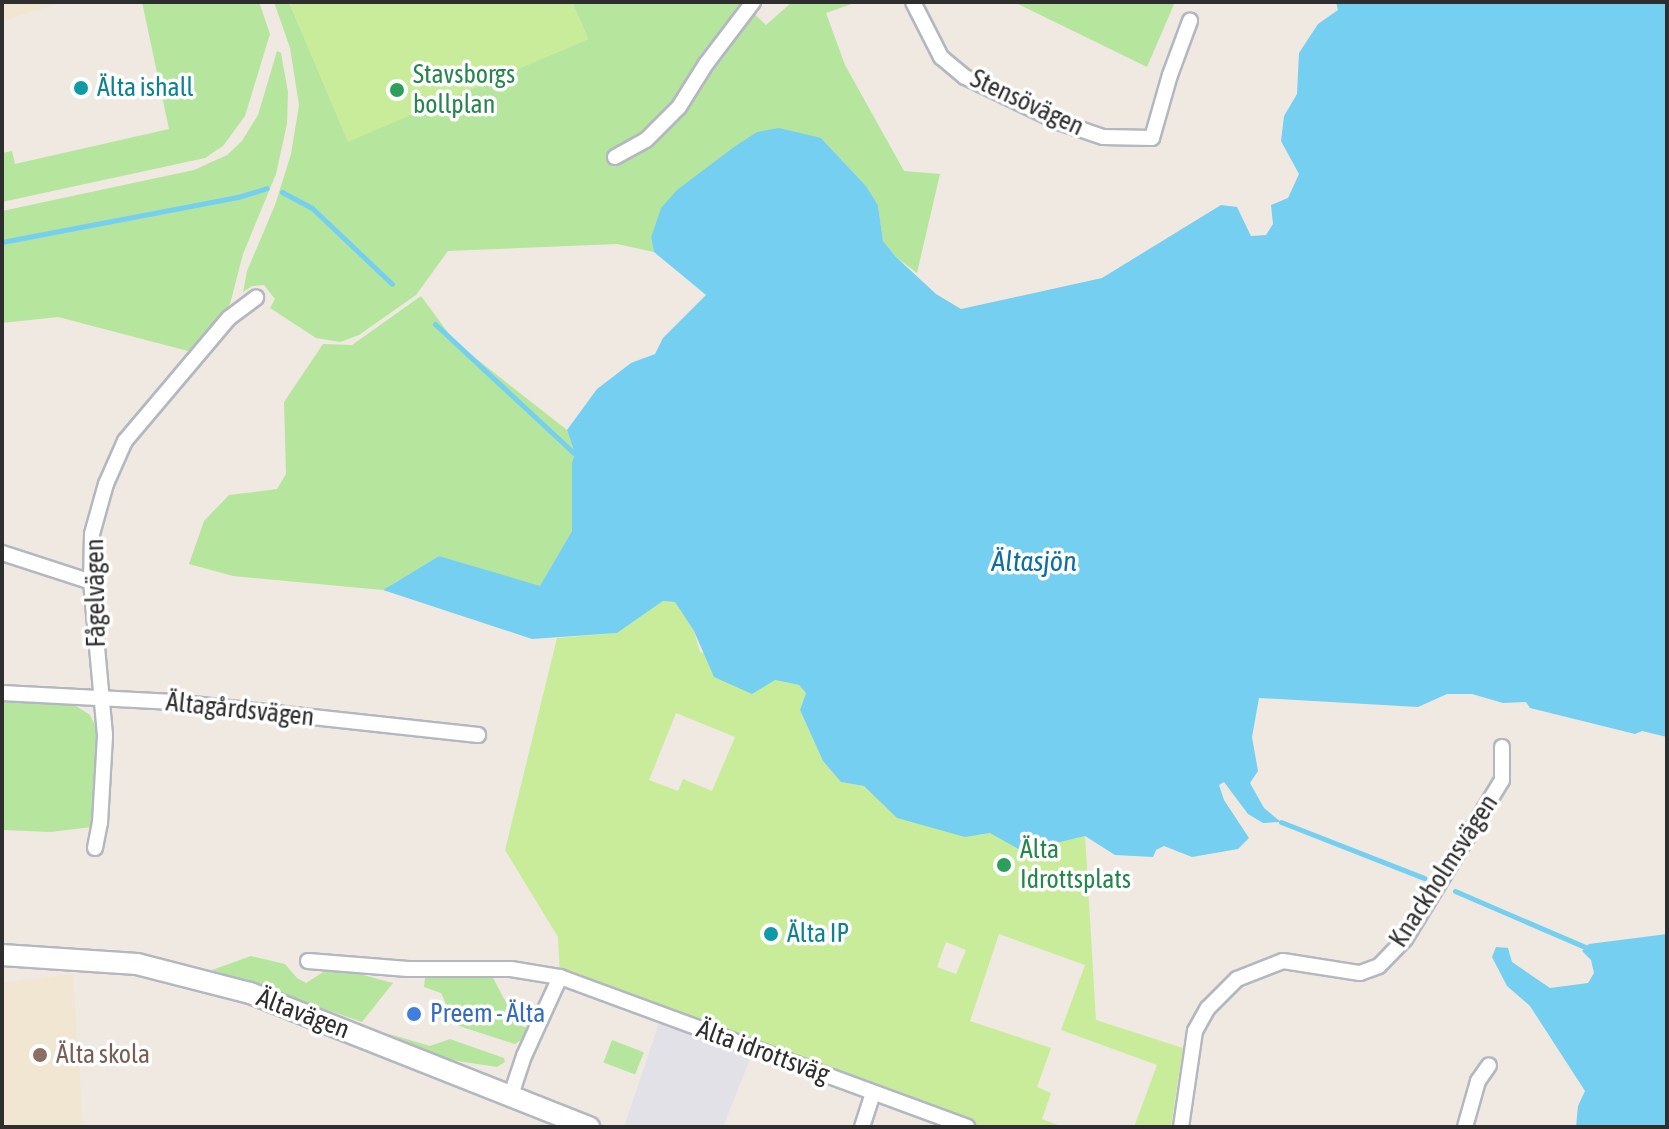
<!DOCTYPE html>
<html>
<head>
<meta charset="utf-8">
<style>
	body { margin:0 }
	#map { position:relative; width:1669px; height:1129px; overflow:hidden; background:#efe9e1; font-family:"Asap Condensed",sans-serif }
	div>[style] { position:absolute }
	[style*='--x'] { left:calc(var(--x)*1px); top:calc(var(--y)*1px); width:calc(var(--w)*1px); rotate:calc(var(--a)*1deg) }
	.industrial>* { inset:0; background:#e3e1e8 }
	.education>* { inset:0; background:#f0e6d1 }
	.green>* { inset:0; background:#b6e59e; transform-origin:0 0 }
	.pitch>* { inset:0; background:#c9ec9a }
	.water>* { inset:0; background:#75cff0 }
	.stream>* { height:5px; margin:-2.5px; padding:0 2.5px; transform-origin:2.5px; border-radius:2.5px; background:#75cff0 }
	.roads { filter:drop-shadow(2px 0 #b4b7c1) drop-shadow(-2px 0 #b4b7c1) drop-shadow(0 2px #b4b7c1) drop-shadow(0 -2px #b4b7c1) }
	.minor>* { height:14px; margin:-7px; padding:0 7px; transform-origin:7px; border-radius:7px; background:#fff }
	.secondary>* { height:20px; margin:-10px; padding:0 10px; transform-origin:10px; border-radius:10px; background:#fff }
	.dots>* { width:22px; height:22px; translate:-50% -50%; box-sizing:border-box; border:4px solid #fff; border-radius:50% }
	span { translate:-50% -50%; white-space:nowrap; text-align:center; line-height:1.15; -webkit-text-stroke:7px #fff; paint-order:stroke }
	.leisure-label { font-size:26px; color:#27864d }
	.left { translate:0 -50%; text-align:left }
	.culture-label { font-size:26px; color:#0d838f }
	.street-label { font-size:26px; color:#2e2e2e }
	.shop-label { font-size:26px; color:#366cbe }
	.education-label { font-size:26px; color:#785e54 }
	.water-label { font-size:28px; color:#0d6fa3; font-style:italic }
	.frame { position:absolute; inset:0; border:4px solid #2e2e2e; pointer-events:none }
</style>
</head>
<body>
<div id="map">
	<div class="industrial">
		<div style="clip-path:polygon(660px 1020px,752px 1054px,723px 1127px,624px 1127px)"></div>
	</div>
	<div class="education">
		<div style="clip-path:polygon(2px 2px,65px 2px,2px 21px)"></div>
		<div style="clip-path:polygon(73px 974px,83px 1127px,2px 1127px,2px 983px)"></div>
	</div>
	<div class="green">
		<div style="clip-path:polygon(142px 2px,259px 2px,270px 34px,245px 116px,223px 146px,205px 158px,2px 202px,2px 153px,12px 151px,15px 164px,169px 129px)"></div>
		<div style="clip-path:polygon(274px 2px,289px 2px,348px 141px,588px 39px,572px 2px,742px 2px,766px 25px,792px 2px,857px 2px,826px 13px,845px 65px,904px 171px,940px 174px,917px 273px,896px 257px,883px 241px,878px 205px,866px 186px,821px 138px,651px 238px,654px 252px,617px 244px,448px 251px,416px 295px,359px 335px,340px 342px,316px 338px,270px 308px,275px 299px,264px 285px,252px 286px,243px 292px,247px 271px,275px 205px,291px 154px,299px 105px,290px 48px)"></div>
		<div style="clip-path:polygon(1014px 2px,1175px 2px,1147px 67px)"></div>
		<div style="clip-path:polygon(277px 51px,281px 53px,288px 92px,287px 124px,276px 174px,243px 254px,230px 304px,192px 352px,58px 317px,2px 323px,2px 211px,194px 170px,227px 155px,242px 141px,258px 115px)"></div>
		<div style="clip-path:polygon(421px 296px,455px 342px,567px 430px,575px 454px,572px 462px,572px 531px,540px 587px,439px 556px,383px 590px,233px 576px,189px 564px,204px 521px,229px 495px,277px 489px,286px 474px,284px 402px,323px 344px,352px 345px)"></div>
		<div style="clip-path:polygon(2px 701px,76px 706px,90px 715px,100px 735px,91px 827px,51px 832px,2px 830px)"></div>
		<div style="clip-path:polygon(251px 956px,285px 964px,297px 978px,306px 983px,328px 969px,337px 968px,393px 983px,362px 1022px,212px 970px)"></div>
		<div style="clip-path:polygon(425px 978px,493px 978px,518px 1025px,528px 1028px,524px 1038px,515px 1044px,456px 1025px,441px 993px,424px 987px)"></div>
		<div style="clip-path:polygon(386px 1033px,430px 1046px,450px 1039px,504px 1058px,505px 1062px,497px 1067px,451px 1060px)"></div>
		<div style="left:612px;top:1040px;width:34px;height:24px;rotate:21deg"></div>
	</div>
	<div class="pitch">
		<div style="clip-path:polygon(289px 2px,572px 2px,588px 39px,348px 142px)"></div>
		<div style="clip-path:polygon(evenodd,663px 601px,675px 602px,694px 631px,700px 652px,775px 680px,799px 685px,806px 693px,800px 710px,823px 761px,841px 782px,864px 786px,897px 817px,981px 835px,990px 832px,1022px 851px,1085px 835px,1096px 1020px,1183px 1048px,1171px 1127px,1134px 1127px,1157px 1065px,1061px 1030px,1085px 965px,999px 934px,970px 1021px,1051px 1048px,1037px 1087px,1051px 1093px,1042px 1119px,1063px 1127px,967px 1127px,930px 1113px,928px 1105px,875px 1084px,560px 977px,558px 937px,505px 850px,557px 638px,617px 633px,663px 601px,676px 713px,735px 737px,712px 791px,683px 779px,678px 791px,649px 780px,676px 713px,663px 601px,946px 942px,966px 950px,956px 974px,937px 967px,946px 942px)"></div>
	</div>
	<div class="water">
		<div style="clip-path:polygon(1336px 2px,1667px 2px,1667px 737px,1642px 731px,1635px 734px,1530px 708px,1526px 702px,1503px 703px,1472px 694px,1447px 694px,1418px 707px,1259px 698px,1252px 737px,1258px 771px,1250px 783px,1264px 808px,1281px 822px,1263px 823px,1248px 814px,1224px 782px,1219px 785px,1224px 800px,1249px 838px,1238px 849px,1192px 857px,1164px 846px,1156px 850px,1153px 857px,1115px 855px,1085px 836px,1022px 851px,990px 833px,965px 837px,897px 818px,864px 786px,841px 782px,823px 761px,800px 710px,806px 693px,799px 685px,775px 680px,752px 694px,714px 677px,694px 631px,675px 602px,663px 601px,617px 633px,532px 639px,383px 590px,439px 556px,540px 586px,572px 531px,572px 462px,575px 454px,567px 430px,597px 389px,631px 363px,655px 354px,663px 338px,706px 295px,654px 252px,651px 238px,661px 208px,677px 190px,734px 147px,757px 132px,779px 128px,821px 138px,866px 186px,878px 205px,883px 241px,896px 257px,936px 294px,961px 309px,1102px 278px,1221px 205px,1237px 207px,1251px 236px,1266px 235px,1273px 224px,1271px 205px,1288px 198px,1299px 174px,1281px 141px,1284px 116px,1297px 94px,1299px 53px,1318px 24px,1338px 10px)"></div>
		<div style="clip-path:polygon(1667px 934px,1667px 1127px,1576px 1127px,1578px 1106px,1585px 1091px,1530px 1006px,1507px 986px,1492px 957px,1496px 947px,1508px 948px,1512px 962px,1550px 988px,1588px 983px,1594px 973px,1591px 960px,1582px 951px,1589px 944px)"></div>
	</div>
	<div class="stream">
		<div style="--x:282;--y:192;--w:34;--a:28"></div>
		<div style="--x:312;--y:208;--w:110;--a:43.5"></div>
		<div style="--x:2;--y:242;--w:240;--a:-10.8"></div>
		<div style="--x:238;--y:197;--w:30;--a:-17"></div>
		<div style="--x:435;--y:324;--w:191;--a:42.9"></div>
		<div style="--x:1281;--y:822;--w:154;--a:21.4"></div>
		<div style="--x:1455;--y:891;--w:142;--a:23.3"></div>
	</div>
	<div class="roads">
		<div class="minor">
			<div style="--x:913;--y:2;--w:62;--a:63"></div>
			<div style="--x:941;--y:57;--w:31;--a:40"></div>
			<div style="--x:965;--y:77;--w:104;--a:25.6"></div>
			<div style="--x:1059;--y:122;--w:46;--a:18.8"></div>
			<div style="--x:1103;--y:137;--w:49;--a:1.2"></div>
			<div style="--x:1152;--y:138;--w:66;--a:-74.1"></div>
			<div style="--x:1170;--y:75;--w:58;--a:-69.7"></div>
			<div style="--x:615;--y:157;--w:35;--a:-29"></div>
			<div style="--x:646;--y:140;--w:47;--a:-45"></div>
			<div style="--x:679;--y:107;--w:51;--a:-57.9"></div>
			<div style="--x:706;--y:64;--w:78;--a:-52.8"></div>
			<div style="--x:2;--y:553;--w:94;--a:18"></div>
			<div style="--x:2;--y:693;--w:172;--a:3"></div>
			<div style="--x:174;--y:702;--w:306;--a:6.2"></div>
			<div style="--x:95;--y:848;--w:25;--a:-79"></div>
			<div style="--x:100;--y:823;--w:88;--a:-86.7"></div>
			<div style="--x:105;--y:735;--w:154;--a:-95.2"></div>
			<div style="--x:91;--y:582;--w:48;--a:-88.8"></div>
			<div style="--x:92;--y:534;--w:52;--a:-74.4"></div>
			<div style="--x:106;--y:484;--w:47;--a:-66.2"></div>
			<div style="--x:125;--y:441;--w:161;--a:-49.8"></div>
			<div style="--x:229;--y:318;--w:34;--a:-37"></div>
			<div style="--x:308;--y:961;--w:100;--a:4.6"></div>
			<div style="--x:408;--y:969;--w:103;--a:0"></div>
			<div style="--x:511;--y:969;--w:50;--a:9.3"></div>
			<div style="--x:511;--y:1095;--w:41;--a:-71.6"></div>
			<div style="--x:524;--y:1056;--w:87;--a:-65.5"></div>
			<div style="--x:560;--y:977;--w:434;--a:20.2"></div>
			<div style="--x:862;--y:1127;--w:36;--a:-72"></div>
			<div style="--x:1181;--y:1127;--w:97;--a:-81.7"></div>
			<div style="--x:1195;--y:1031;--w:26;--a:-61"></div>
			<div style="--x:1208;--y:1008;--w:41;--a:-45"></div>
			<div style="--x:1237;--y:979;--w:49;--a:-21.4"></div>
			<div style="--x:1283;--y:961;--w:78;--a:8.9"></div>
			<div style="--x:1360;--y:973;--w:20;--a:-20"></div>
			<div style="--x:1379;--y:966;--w:37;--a:-46"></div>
			<div style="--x:1405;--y:939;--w:186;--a:-58.6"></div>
			<div style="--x:1502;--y:780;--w:33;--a:-90"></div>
			<div style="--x:1465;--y:1127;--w:48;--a:-74.2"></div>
			<div style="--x:1478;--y:1081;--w:19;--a:-55"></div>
		</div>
		<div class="secondary">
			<div style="--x:2;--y:955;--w:135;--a:3.8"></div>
			<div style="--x:137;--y:964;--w:117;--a:14.4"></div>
			<div style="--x:250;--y:993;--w:365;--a:21.6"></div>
		</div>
	</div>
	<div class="dots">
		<div style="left:81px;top:88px;background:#0f9aa8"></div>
		<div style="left:397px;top:90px;background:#2e9e5b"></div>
		<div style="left:1004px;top:865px;background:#2e9e5b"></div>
		<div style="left:771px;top:934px;background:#0f9aa8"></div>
		<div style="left:414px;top:1014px;background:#3f7fe0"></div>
		<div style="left:40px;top:1055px;background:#8d6e63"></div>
	</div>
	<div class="leisure-label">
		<span class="left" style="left:413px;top:90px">Stavsborgs<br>bollplan</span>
		<span class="left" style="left:1020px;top:865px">Älta<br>Idrottsplats</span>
	</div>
	<div class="culture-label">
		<span class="left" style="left:97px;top:88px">Älta ishall</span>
		<span class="left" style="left:787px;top:934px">Älta IP</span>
	</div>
	<div class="street-label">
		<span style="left:1027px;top:103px;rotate:25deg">Stensövägen</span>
		<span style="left:96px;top:593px;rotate:-91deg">Fågelvägen</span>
		<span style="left:240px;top:710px;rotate:6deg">Ältagårdsvägen</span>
		<span style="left:1444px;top:871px;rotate:-57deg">Knackholmsvägen</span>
		<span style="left:303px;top:1014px;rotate:21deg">Ältavägen</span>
		<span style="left:763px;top:1052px;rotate:20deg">Älta idrottsväg</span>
	</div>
	<div class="shop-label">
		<span class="left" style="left:430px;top:1014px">Preem - Älta</span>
	</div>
	<div class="education-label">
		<span class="left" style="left:56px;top:1055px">Älta skola</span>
	</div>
	<div class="water-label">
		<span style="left:1034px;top:561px">Ältasjön</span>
	</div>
	<div class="frame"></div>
</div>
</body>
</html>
